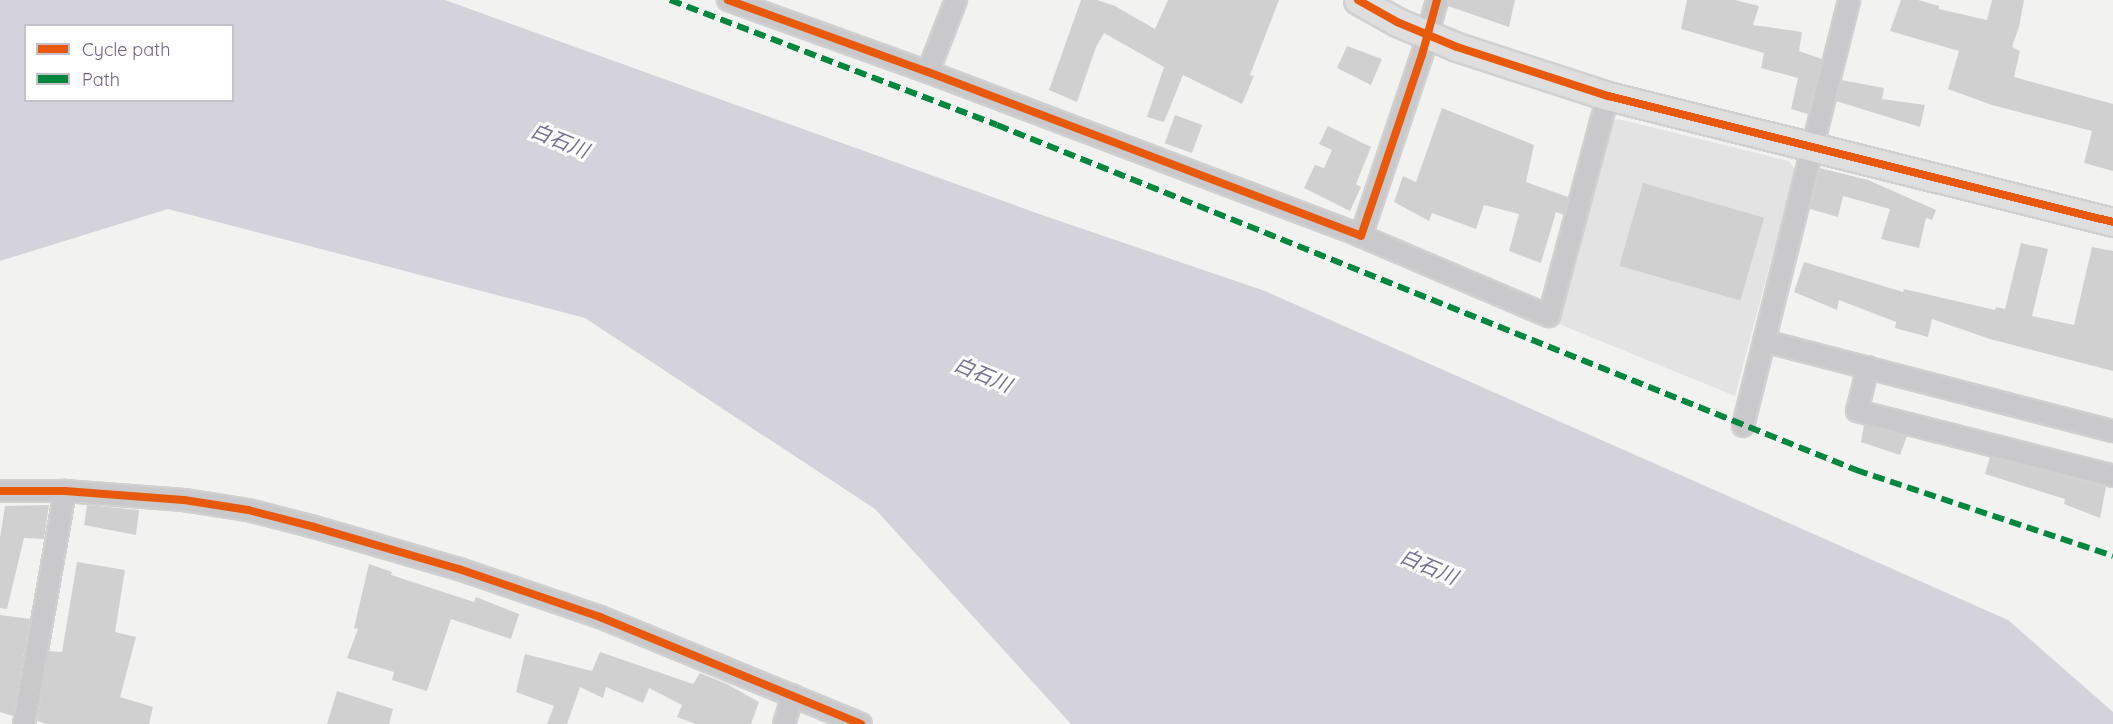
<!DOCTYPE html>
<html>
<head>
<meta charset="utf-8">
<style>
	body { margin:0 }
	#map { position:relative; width:2113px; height:724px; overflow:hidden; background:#f2f3f1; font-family:Quicksand,"Noto Sans JP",sans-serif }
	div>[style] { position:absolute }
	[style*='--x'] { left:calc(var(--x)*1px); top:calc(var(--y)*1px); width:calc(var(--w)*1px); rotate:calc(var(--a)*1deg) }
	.built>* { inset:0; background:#e3e3e4 }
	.water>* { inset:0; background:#d4d2da }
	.building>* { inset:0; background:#d0d0d1; transform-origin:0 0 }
	.roads { filter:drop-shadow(2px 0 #d0d0d0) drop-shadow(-2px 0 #d0d0d0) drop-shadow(0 2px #d0d0d0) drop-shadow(0 -2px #d0d0d0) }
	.street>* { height:20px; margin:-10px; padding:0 10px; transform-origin:10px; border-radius:10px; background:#c9c8cb }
	.secondary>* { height:27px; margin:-13.5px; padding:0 13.5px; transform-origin:13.5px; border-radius:13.5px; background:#dededf }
	.quiet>* { height:6px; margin-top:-3px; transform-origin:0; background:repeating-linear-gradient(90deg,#00873e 0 12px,transparent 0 18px) }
	.cycleway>* { height:8px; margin:-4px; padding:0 4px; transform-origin:4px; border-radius:4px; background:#e8590c }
	span { translate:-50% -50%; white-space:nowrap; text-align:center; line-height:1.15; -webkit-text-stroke:6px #fff; paint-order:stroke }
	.water-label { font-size:20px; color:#776f92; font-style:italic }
	.legend { position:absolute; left:24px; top:24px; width:210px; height:78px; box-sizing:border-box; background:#fff; border:2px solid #c5c1cc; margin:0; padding:8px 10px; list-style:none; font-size:18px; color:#6f6480 }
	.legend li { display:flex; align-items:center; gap:12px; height:30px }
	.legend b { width:30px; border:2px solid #c5c1cc }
</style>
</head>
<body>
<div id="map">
	<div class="built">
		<div style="clip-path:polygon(1618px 119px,1789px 161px,1795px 170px,1735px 396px,1559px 324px,1608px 123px)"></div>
	</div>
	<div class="water">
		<div style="clip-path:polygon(evenodd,0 0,445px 0,1042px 215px,1265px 291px,2008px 620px,2113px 712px,2113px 724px,1071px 724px,875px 509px,585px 318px,168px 209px,0 261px,0 0,26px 26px,232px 26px,232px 100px,26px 100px,26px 26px)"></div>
	</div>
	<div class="building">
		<div style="clip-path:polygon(1081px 0,1097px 0,1115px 6px,1155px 29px,1168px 0,1279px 0,1250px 75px,1254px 76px,1242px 104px,1183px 75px,1164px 122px,1147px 117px,1164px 67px,1104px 33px,1096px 47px,1077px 102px,1049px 90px)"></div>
		<div style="clip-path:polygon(1449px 0,1515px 0,1509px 27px,1448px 6px)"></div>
		<div style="clip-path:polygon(1687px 0,1735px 0,1759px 6px,1753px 25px,1802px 32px,1799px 51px,1822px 59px,1808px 114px,1791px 109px,1798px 78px,1761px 68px,1764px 53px,1681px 29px)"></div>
		<div style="clip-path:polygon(1901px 0,1918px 0,1939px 6px,1939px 9px,1987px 20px,1992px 0,2024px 0,2019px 27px,2012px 47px,2020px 51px,2014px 77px,2113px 104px,2113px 171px,2084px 163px,2092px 131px,1992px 105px,1948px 89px,1959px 51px,1890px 31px)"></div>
		<div style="clip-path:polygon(1347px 46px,1382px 59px,1371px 85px,1337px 68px)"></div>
		<div style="clip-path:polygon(1841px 80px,1884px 88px,1882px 99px,1925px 105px,1920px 127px,1836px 101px)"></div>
		<div style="clip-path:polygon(1442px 108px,1534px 145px,1526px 182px,1568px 197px,1564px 215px,1556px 212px,1541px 263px,1509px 251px,1519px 214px,1484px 205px,1476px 229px,1432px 213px,1429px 221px,1394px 202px,1403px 176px,1416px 182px)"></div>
		<div style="left:1175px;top:115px;width:29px;height:30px;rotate:20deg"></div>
		<div style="clip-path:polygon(1328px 126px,1371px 147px,1356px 184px,1361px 187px,1350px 211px,1304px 188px,1315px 165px,1324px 168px,1332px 150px,1319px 144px)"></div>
		<div style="clip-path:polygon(1820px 168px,1868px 180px,1936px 210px,1932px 220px,1926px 218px,1919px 248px,1881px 239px,1890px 209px,1843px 196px,1838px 217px,1810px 209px)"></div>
		<div style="left:1643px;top:183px;width:126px;height:86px;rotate:16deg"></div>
		<div style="clip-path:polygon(2021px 243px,2048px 249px,2032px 316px,2074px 325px,2092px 247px,2113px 251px,2113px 371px,1990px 339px,1932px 319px,1928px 337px,1895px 328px,1896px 322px,1839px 300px,1837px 310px,1794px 292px,1804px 262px,1903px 292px,1904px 289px,1995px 310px,1996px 307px,2005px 309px)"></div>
		<div style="clip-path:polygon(1864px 425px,1907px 436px,1900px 455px,1861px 442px)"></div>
		<div style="clip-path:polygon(1990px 457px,2106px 487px,2100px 518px,2064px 504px,2065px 499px,1985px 474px)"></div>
		<div style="clip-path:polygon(49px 505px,44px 539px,24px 538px,7px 609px,0 608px,0 538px,5px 506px)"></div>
		<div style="clip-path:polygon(87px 505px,139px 510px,136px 535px,84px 525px)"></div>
		<div style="clip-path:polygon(77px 562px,125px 570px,115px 632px,136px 637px,120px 697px,153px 707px,149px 724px,47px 724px,37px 721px,49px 651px,62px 652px)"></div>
		<div style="clip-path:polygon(369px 564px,392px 572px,391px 575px,474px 602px,476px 597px,519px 614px,511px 639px,451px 619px,427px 691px,392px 680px,394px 672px,347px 658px,358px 629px,354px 628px)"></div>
		<div style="clip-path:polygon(0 615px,30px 619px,13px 716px,0 712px)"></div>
		<div style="clip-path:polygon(600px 652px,693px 684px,700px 673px,727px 684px,759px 702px,751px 724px,696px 724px,677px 717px,682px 705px,649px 688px,643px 703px,606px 687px,603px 698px,580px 687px,567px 724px,547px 724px,554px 706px,516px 692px,525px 654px,592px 671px)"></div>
		<div style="clip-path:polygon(337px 691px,393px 709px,389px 724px,327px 724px)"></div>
	</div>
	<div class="roads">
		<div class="street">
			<div style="--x:728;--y:0;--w:213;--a:19.8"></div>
			<div style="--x:928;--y:72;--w:463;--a:20.7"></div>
			<div style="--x:1361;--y:236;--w:191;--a:-71.4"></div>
			<div style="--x:1422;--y:55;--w:57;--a:-74.7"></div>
			<div style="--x:928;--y:72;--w:77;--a:-68.7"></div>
			<div style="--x:1361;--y:236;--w:204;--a:23.1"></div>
			<div style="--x:1549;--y:316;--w:228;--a:-75"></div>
			<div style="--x:1764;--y:341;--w:360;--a:14.5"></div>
			<div style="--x:1868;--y:367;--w:45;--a:104"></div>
			<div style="--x:1857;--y:411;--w:264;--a:14.2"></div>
			<div style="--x:1743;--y:426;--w:439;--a:-76"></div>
			<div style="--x:0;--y:491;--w:65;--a:0"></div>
			<div style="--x:65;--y:491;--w:119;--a:4.3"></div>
			<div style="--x:184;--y:500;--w:65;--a:8.9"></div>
			<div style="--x:248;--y:510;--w:68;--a:14.4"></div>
			<div style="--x:314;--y:527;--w:151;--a:16.2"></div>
			<div style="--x:459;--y:569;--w:149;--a:18.8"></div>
			<div style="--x:600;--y:617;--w:282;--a:22.3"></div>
			<div style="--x:24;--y:724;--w:237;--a:-80"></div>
			<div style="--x:784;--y:724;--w:30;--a:-73"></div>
		</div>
		<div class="secondary">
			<div style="--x:1358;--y:0;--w:45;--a:29.4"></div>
			<div style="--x:1397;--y:22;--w:65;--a:22.6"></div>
			<div style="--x:1457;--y:47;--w:159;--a:18"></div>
			<div style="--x:1608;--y:96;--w:520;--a:14.01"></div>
		</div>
	</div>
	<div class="quiet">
		<div style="--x:670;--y:0;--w:350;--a:20.9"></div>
		<div style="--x:997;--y:125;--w:926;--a:21.88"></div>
		<div style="--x:1856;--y:470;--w:271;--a:18.5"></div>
	</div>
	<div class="cycleway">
		<div style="--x:728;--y:0;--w:213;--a:19.8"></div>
		<div style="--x:928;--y:72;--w:463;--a:20.7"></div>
		<div style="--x:1361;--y:236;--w:191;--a:-71.4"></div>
		<div style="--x:1422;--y:55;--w:57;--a:-74.7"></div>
		<div style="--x:1358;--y:0;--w:45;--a:29.4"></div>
		<div style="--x:1397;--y:22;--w:65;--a:22.6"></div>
		<div style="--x:1457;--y:47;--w:159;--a:18"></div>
		<div style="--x:1608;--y:96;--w:520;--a:14.01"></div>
		<div style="--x:0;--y:491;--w:65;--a:0"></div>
		<div style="--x:65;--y:491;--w:119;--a:4.3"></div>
		<div style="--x:184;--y:500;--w:65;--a:8.9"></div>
		<div style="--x:248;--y:510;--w:68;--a:14.4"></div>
		<div style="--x:314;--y:527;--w:151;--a:16.2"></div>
		<div style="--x:459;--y:569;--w:149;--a:18.8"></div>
		<div style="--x:600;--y:617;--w:282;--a:22.3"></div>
	</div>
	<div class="water-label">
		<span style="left:560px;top:140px;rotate:22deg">白石川</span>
		<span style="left:983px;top:374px;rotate:23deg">白石川</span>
		<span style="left:1429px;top:566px;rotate:23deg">白石川</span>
	</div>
	<ul class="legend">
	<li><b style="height:8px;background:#e8590c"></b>Cycle path</li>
	<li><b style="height:8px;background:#00873e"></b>Path</li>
	</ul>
</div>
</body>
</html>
